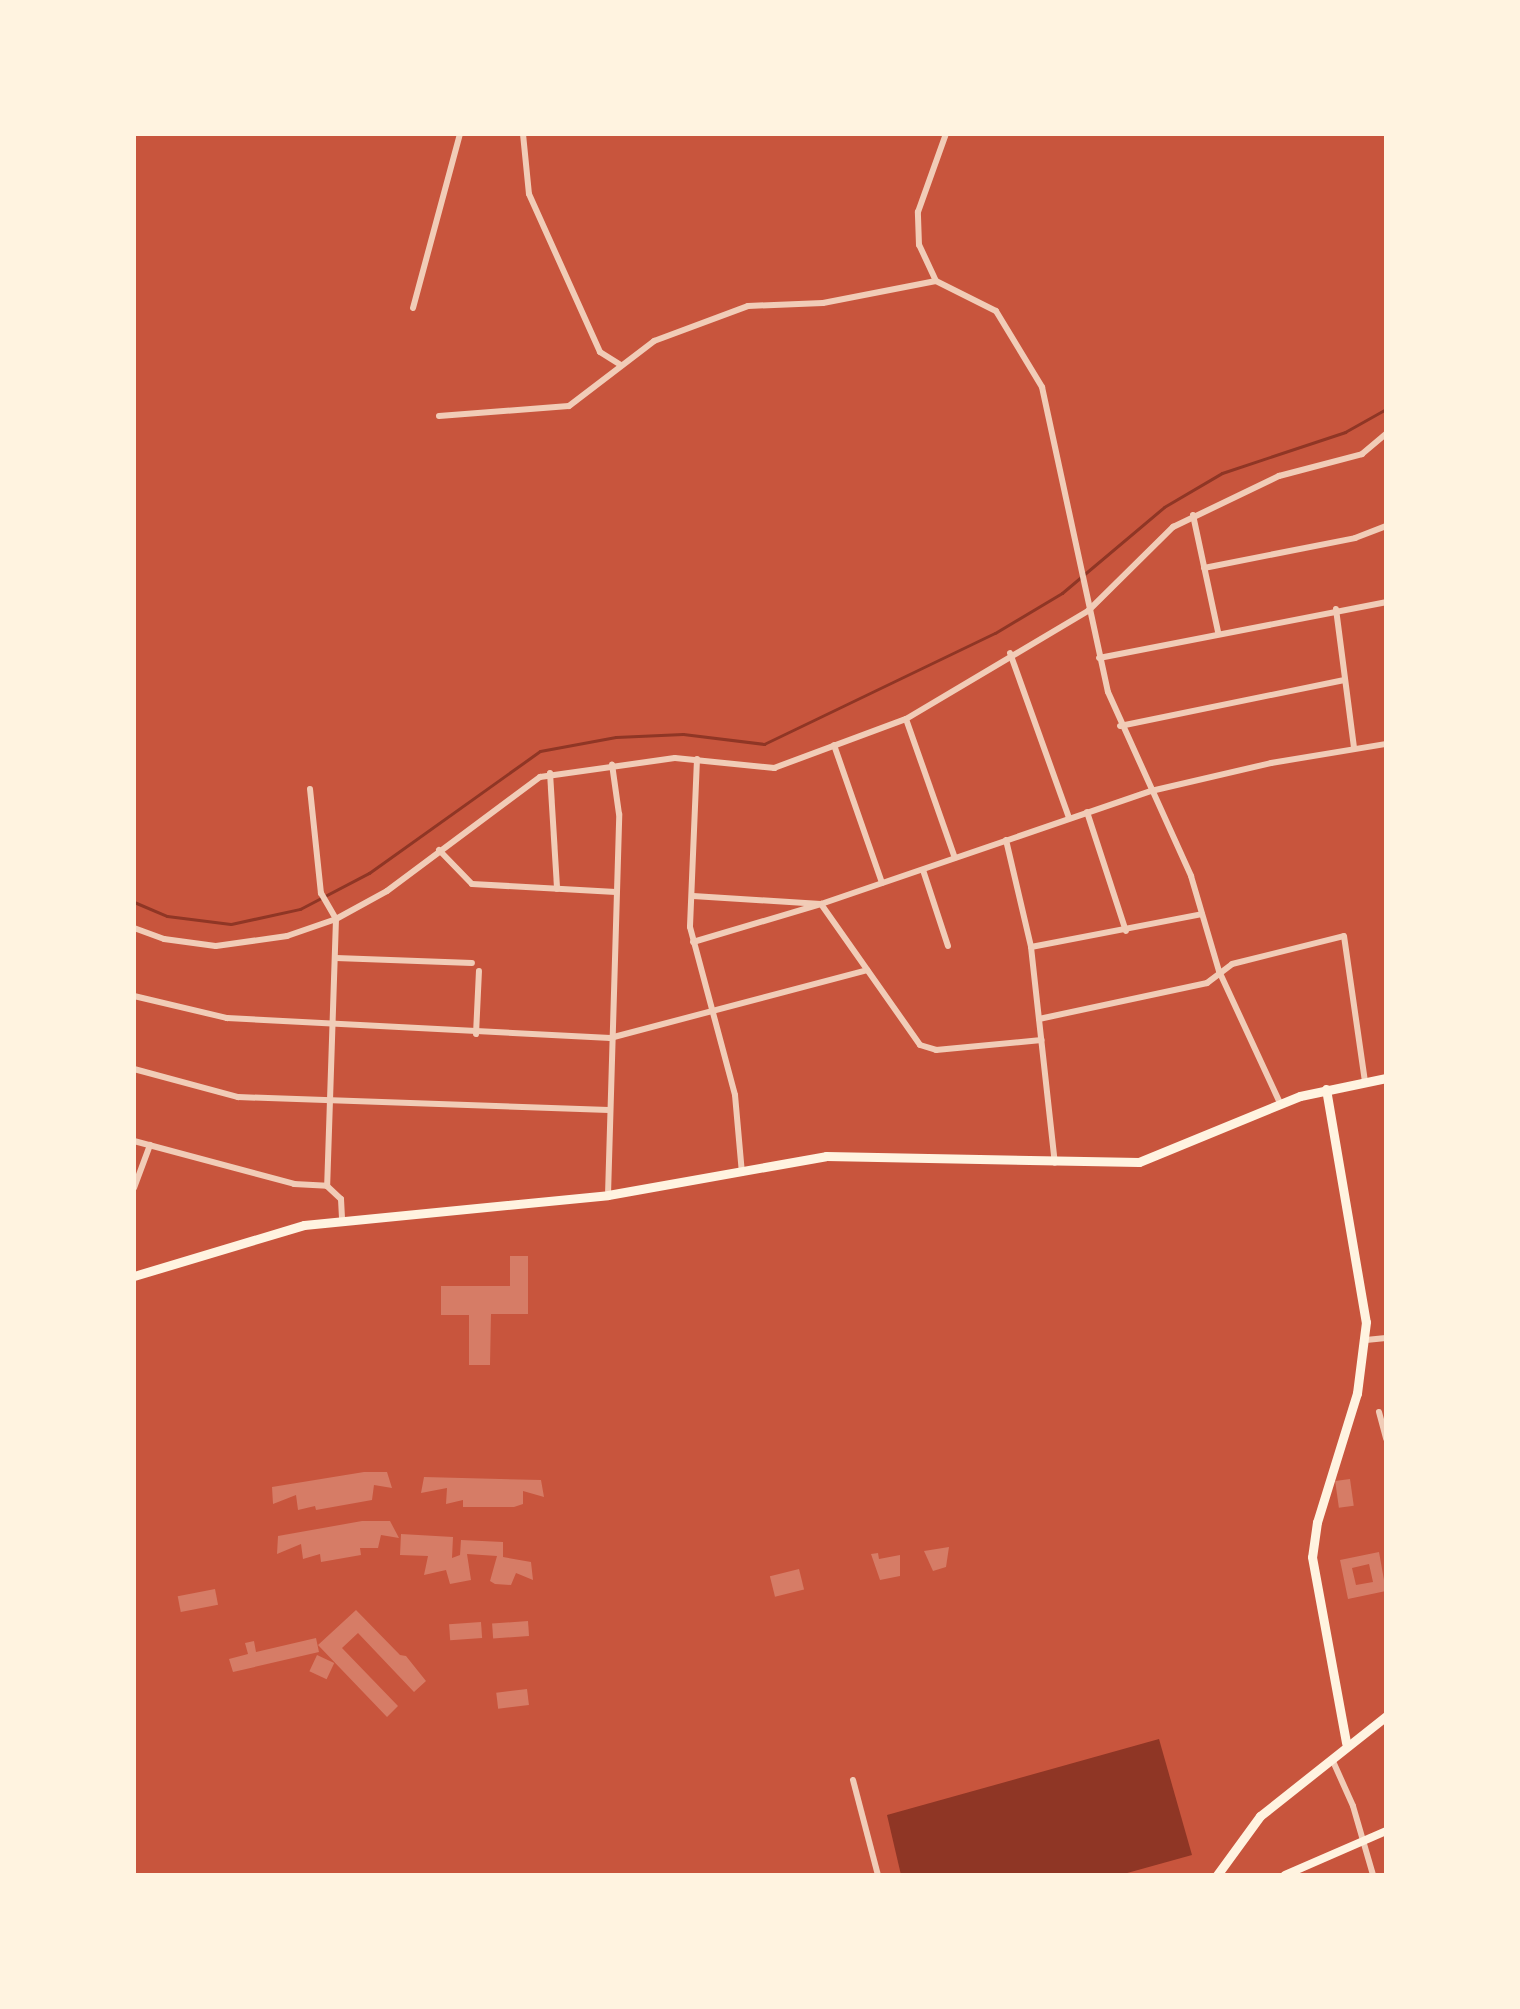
<!DOCTYPE html>
<html>
<head>
<meta charset="utf-8">
<style>
	body { margin:0 }
	#map { position:relative; width:1520px; height:2009px; overflow:hidden; background:#c8553d; font-family:Raleway,sans-serif }
	div>[style] { position:absolute }
	[style*='--x'] { left:calc(var(--x)*1px); top:calc(var(--y)*1px); width:calc(var(--w)*1px); rotate:calc(var(--a)*1deg) }
	.water>* { inset:0; background:#8f3625 }
	.stream>* { height:3px; margin:-1.5px; padding:0 1.5px; transform-origin:1.5px; border-radius:1.5px; background:#8f3625 }
	.building>* { inset:0; background:#d67c66; transform-origin:0 0 }
	.minor>* { height:6px; margin:-3px; padding:0 3px; transform-origin:3px; border-radius:3px; background:#f1ccb7 }
	.secondary>* { height:8px; margin:-4px; padding:0 4px; transform-origin:4px; border-radius:4px; background:#fff3e0 }
	.primary>* { height:9px; margin:-4.5px; padding:0 4.5px; transform-origin:4.5px; border-radius:4.5px; background:#fff3e0 }
	span { translate:-50% -50%; white-space:nowrap; text-align:center; line-height:1.15; -webkit-text-stroke:7px #fff3e0; paint-order:stroke }
	.frame { position:absolute; inset:0; border:136px solid #fff3e0; pointer-events:none }
</style>
</head>
<body>
<div id="map">
	<div class="water">
		<div style="clip-path:polygon(1159px 1739px,1192px 1855px,1120px 1875px,901px 1875px,887px 1815px)"></div>
	</div>
	<div class="stream">
		<div style="--x:134;--y:902;--w:36;--a:23"></div>
		<div style="--x:167;--y:916;--w:64;--a:7.1"></div>
		<div style="--x:231;--y:924;--w:71;--a:-12.3"></div>
		<div style="--x:300;--y:909;--w:78;--a:-27.6"></div>
		<div style="--x:369;--y:873;--w:210;--a:-35.5"></div>
		<div style="--x:540;--y:751;--w:77;--a:-10.4"></div>
		<div style="--x:616;--y:737;--w:67;--a:-2.6"></div>
		<div style="--x:683;--y:734;--w:82;--a:7"></div>
		<div style="--x:764;--y:744;--w:256;--a:-25.7"></div>
		<div style="--x:995;--y:633;--w:78;--a:-30.8"></div>
		<div style="--x:1062;--y:593;--w:133;--a:-40.1"></div>
		<div style="--x:1164;--y:507;--w:67;--a:-30.4"></div>
		<div style="--x:1222;--y:473;--w:130;--a:-18.4"></div>
		<div style="--x:1345;--y:432;--w:47;--a:-29.3"></div>
	</div>
	<div class="building">
		<div style="clip-path:polygon(510px 1256px,528px 1256px,528px 1314px,491px 1314px,490px 1365px,469px 1365px,469px 1315px,441px 1315px,441px 1286px,510px 1286px)"></div>
		<div style="clip-path:polygon(364px 1472px,387px 1472px,392px 1488px,374px 1485px,372px 1500px,316px 1510px,315px 1506px,298px 1510px,296px 1495px,273px 1504px,272px 1487px)"></div>
		<div style="clip-path:polygon(424px 1477px,541px 1480px,544px 1497px,523px 1491px,523px 1504px,514px 1507px,463px 1507px,463px 1500px,446px 1504px,447px 1488px,421px 1493px)"></div>
		<div style="left:1350px;top:1479px;width:27px;height:15px;rotate:82deg"></div>
		<div style="clip-path:polygon(362px 1521px,390px 1521px,399px 1538px,381px 1535px,378px 1548px,360px 1548px,361px 1555px,321px 1562px,320px 1554px,303px 1559px,301px 1544px,277px 1554px,278px 1536px)"></div>
		<div style="clip-path:polygon(401px 1534px,453px 1537px,452px 1558px,460px 1555px,461px 1540px,503px 1542px,503px 1557px,531px 1562px,533px 1580px,516px 1573px,511px 1585px,495px 1584px,490px 1581px,497px 1556px,467px 1554px,471px 1580px,450px 1584px,446px 1570px,424px 1575px,428px 1556px,400px 1555px)"></div>
		<div style="clip-path:polygon(949px 1547px,946px 1567px,933px 1571px,924px 1551px)"></div>
		<div style="clip-path:polygon(evenodd,1379px 1552px,1386px 1591px,1348px 1599px,1340px 1560px,1379px 1552px,1369px 1564px,1373px 1582px,1356px 1585px,1352px 1568px,1369px 1564px)"></div>
		<div style="clip-path:polygon(878px 1553px,879px 1559px,900px 1555px,900px 1576px,880px 1580px,871px 1554px)"></div>
		<div style="left:799px;top:1569px;width:21px;height:30px;rotate:76deg"></div>
		<div style="left:215px;top:1589px;width:16px;height:38px;rotate:79deg"></div>
		<div style="clip-path:polygon(356px 1610px,400px 1655px,406px 1656px,426px 1681px,414px 1692px,358px 1633px,342px 1648px,398px 1706px,387px 1717px,318px 1645px)"></div>
		<div style="left:528px;top:1621px;width:15px;height:36px;rotate:86deg"></div>
		<div style="left:481px;top:1622px;width:16px;height:32px;rotate:86deg"></div>
		<div style="clip-path:polygon(316px 1638px,319px 1652px,233px 1672px,229px 1659px,248px 1654px,245px 1643px,254px 1641px,256px 1652px)"></div>
		<div style="left:317px;top:1655px;width:19px;height:18px;rotate:25deg"></div>
		<div style="left:527px;top:1689px;width:16px;height:31px;rotate:83deg"></div>
	</div>
	<div class="minor">
		<div style="--x:523;--y:134;--w:60;--a:84.3"></div>
		<div style="--x:529;--y:194;--w:173;--a:65.8"></div>
		<div style="--x:600;--y:352;--w:25;--a:32"></div>
		<div style="--x:936;--y:281;--w:40;--a:-115"></div>
		<div style="--x:919;--y:245;--w:33;--a:-92"></div>
		<div style="--x:918;--y:212;--w:83;--a:-70.3"></div>
		<div style="--x:413;--y:308;--w:180;--a:-74.9"></div>
		<div style="--x:439;--y:416;--w:130;--a:-4.4"></div>
		<div style="--x:569;--y:406;--w:107;--a:-37.4"></div>
		<div style="--x:654;--y:341;--w:100;--a:-20.4"></div>
		<div style="--x:748;--y:306;--w:75;--a:-2.3"></div>
		<div style="--x:823;--y:303;--w:115;--a:-11"></div>
		<div style="--x:936;--y:281;--w:67;--a:26.6"></div>
		<div style="--x:996;--y:311;--w:89;--a:58.8"></div>
		<div style="--x:1042;--y:387;--w:312;--a:77.8"></div>
		<div style="--x:1108;--y:692;--w:202;--a:65.7"></div>
		<div style="--x:1191;--y:876;--w:99;--a:73.6"></div>
		<div style="--x:1219;--y:971;--w:145;--a:65.2"></div>
		<div style="--x:1193;--y:515;--w:120;--a:77.9"></div>
		<div style="--x:1204;--y:568;--w:154;--a:-11.2"></div>
		<div style="--x:1355;--y:538;--w:33;--a:-21"></div>
		<div style="--x:1336;--y:609;--w:140;--a:82.6"></div>
		<div style="--x:1010;--y:653;--w:175;--a:70.3"></div>
		<div style="--x:1099;--y:658;--w:292;--a:-11"></div>
		<div style="--x:906;--y:719;--w:147;--a:70.6"></div>
		<div style="--x:1120;--y:726;--w:229;--a:-11.6"></div>
		<div style="--x:834;--y:745;--w:146;--a:70.8"></div>
		<div style="--x:697;--y:759;--w:168;--a:92.4"></div>
		<div style="--x:690;--y:927;--w:174;--a:75"></div>
		<div style="--x:735;--y:1095;--w:78;--a:84.9"></div>
		<div style="--x:550;--y:773;--w:116;--a:86.5"></div>
		<div style="--x:310;--y:789;--w:105;--a:84"></div>
		<div style="--x:321;--y:893;--w:30;--a:60"></div>
		<div style="--x:336;--y:919;--w:267;--a:91.9"></div>
		<div style="--x:327;--y:1186;--w:19;--a:43"></div>
		<div style="--x:341;--y:1199;--w:20;--a:87"></div>
		<div style="--x:1087;--y:812;--w:125;--a:71.9"></div>
		<div style="--x:1006;--y:840;--w:110;--a:76.8"></div>
		<div style="--x:1031;--y:947;--w:217;--a:83.7"></div>
		<div style="--x:439;--y:850;--w:47;--a:45.9"></div>
		<div style="--x:472;--y:884;--w:144;--a:3.2"></div>
		<div style="--x:923;--y:870;--w:80;--a:71.8"></div>
		<div style="--x:693;--y:896;--w:128;--a:3.6"></div>
		<div style="--x:821;--y:904;--w:172;--a:54.9"></div>
		<div style="--x:920;--y:1045;--w:17;--a:17"></div>
		<div style="--x:936;--y:1050;--w:106;--a:-5.4"></div>
		<div style="--x:134;--y:928;--w:32;--a:20"></div>
		<div style="--x:164;--y:939;--w:52;--a:7.7"></div>
		<div style="--x:216;--y:946;--w:72;--a:-8"></div>
		<div style="--x:287;--y:936;--w:52;--a:-19.1"></div>
		<div style="--x:336;--y:919;--w:58;--a:-28.8"></div>
		<div style="--x:387;--y:891;--w:191;--a:-36.7"></div>
		<div style="--x:540;--y:777;--w:136;--a:-8"></div>
		<div style="--x:675;--y:758;--w:100;--a:5.8"></div>
		<div style="--x:774;--y:768;--w:141;--a:-20.4"></div>
		<div style="--x:906;--y:719;--w:212;--a:-30.7"></div>
		<div style="--x:1088;--y:611;--w:120;--a:-44.7"></div>
		<div style="--x:1173;--y:527;--w:118;--a:-25.7"></div>
		<div style="--x:1279;--y:476;--w:86;--a:-14.8"></div>
		<div style="--x:1362;--y:454;--w:31;--a:-40"></div>
		<div style="--x:693;--y:942;--w:134;--a:-16.5"></div>
		<div style="--x:821;--y:904;--w:349;--a:-18.9"></div>
		<div style="--x:1151;--y:791;--w:123;--a:-13.1"></div>
		<div style="--x:1271;--y:763;--w:117;--a:-9.4"></div>
		<div style="--x:1031;--y:947;--w:174;--a:-10.9"></div>
		<div style="--x:336;--y:958;--w:136;--a:2.1"></div>
		<div style="--x:134;--y:996;--w:96;--a:13.3"></div>
		<div style="--x:227;--y:1018;--w:384;--a:3"></div>
		<div style="--x:610;--y:1038;--w:266;--a:-14.8"></div>
		<div style="--x:1039;--y:1019;--w:172;--a:-12.1"></div>
		<div style="--x:1207;--y:983;--w:31;--a:-37"></div>
		<div style="--x:1232;--y:964;--w:115;--a:-14"></div>
		<div style="--x:1344;--y:936;--w:148;--a:81.8"></div>
		<div style="--x:476;--y:1034;--w:63;--a:-87.3"></div>
		<div style="--x:134;--y:1069;--w:108;--a:15.1"></div>
		<div style="--x:238;--y:1097;--w:371;--a:2"></div>
		<div style="--x:134;--y:1141;--w:166;--a:15"></div>
		<div style="--x:294;--y:1184;--w:33;--a:3"></div>
		<div style="--x:134;--y:1188;--w:46;--a:-69.6"></div>
		<div style="--x:608;--y:1195;--w:381;--a:-88.3"></div>
		<div style="--x:619;--y:814;--w:50;--a:-98"></div>
		<div style="--x:1366;--y:1340;--w:20;--a:-6"></div>
		<div style="--x:1379;--y:1412;--w:28;--a:75"></div>
		<div style="--x:1332;--y:1759;--w:51;--a:65.9"></div>
		<div style="--x:1353;--y:1806;--w:72;--a:73.8"></div>
		<div style="--x:853;--y:1780;--w:98;--a:75.3"></div>
	</div>
	<div class="secondary">
		<div style="--x:1285;--y:1875;--w:110;--a:-23.5"></div>
	</div>
	<div class="primary">
		<div style="--x:1326;--y:1089;--w:236;--a:80.3"></div>
		<div style="--x:1366;--y:1322;--w:72;--a:97.2"></div>
		<div style="--x:1357;--y:1393;--w:135;--a:107.2"></div>
		<div style="--x:1317;--y:1522;--w:35;--a:98"></div>
		<div style="--x:1312;--y:1557;--w:189;--a:79.6"></div>
		<div style="--x:134;--y:1276;--w:177;--a:-16.7"></div>
		<div style="--x:304;--y:1225;--w:305;--a:-5.6"></div>
		<div style="--x:608;--y:1195;--w:221;--a:-10.1"></div>
		<div style="--x:826;--y:1156;--w:313;--a:1.1"></div>
		<div style="--x:1139;--y:1162;--w:174;--a:-22.3"></div>
		<div style="--x:1300;--y:1096;--w:88;--a:-11.8"></div>
		<div style="--x:1217;--y:1875;--w:73;--a:-53.9"></div>
		<div style="--x:1260;--y:1816;--w:161;--a:-38.4"></div>
	</div>
	<div class="frame"></div>
</div>
</body>
</html>
